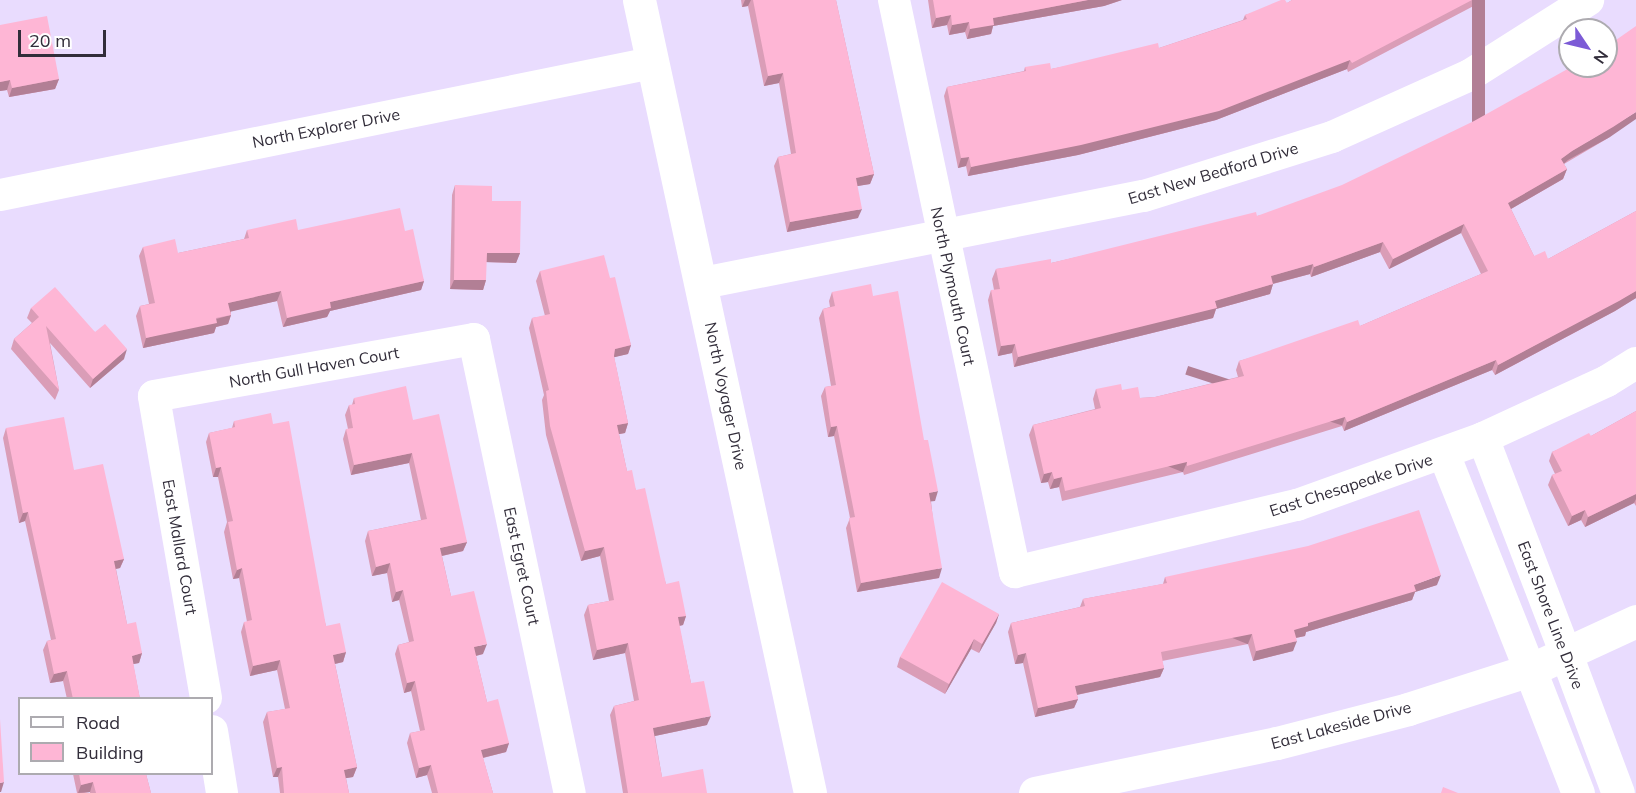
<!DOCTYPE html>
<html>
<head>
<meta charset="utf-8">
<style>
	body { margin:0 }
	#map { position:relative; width:1636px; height:793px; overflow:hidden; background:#e9dcfe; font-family:Mulish,sans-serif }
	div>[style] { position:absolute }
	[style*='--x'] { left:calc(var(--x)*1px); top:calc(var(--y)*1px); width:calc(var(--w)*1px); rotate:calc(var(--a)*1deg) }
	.minor>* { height:32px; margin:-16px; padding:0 16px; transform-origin:16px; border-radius:16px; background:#fff }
	.tertiary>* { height:33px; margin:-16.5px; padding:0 16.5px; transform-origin:16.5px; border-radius:16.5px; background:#fff }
	.wall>* { inset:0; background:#da9db7 }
	.shaded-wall>* { inset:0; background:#b27f95; transform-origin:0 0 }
	.building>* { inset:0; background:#feb6d5 }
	span { translate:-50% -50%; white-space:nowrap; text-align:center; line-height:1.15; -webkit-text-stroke:6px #fff; paint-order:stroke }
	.street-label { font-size:16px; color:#322d3a }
	.legend { position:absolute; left:18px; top:697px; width:195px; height:78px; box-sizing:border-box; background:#fff; border:2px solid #adabb0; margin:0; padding:8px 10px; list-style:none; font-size:18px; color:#322d3a }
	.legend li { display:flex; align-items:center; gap:12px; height:30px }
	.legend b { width:30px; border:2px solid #adabb0 }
	.north { position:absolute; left:1558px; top:18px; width:60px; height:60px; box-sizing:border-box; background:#fff; border:2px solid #adabb0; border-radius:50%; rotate:125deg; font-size:16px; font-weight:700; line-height:24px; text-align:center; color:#322d3a }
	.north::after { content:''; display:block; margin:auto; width:21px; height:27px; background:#7c5bd6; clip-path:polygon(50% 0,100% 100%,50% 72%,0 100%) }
	.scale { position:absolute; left:18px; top:30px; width:88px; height:27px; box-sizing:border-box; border:3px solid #322d3a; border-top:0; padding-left:8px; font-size:18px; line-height:21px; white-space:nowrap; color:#322d3a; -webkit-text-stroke:4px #fff; paint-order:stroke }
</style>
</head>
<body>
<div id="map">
	<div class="minor">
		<div style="--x:894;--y:0;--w:585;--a:78.06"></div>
		<div style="--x:1015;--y:572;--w:290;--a:-13.4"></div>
		<div style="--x:1297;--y:505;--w:198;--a:-19.8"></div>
		<div style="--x:1483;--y:438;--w:136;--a:-24.7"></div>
		<div style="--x:1607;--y:381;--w:34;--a:-32"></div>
		<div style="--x:0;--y:195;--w:665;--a:-11.45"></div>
		<div style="--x:703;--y:283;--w:449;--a:-11.2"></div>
		<div style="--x:1144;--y:196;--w:197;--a:-17.4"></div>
		<div style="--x:1332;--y:137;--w:151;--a:-24.2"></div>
		<div style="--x:1470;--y:75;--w:140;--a:-32.4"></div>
		<div style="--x:1483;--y:438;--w:231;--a:69"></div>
		<div style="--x:1444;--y:454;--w:232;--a:68.3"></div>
		<div style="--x:206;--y:698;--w:306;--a:-99.8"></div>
		<div style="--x:154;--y:396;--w:325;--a:-10.1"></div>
		<div style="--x:474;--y:339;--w:464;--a:78.1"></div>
		<div style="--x:212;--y:731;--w:63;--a:80.8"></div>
	</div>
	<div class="tertiary">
		<div style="--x:639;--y:0;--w:811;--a:77.83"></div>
		<div style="--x:1566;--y:654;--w:148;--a:69.5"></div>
		<div style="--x:1530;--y:670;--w:132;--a:68.7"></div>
		<div style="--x:1035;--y:793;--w:247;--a:-11.7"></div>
		<div style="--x:1277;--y:743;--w:135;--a:-14.5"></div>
		<div style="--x:1408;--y:709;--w:128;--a:-17.7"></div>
		<div style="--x:1530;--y:670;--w:117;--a:-24.8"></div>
	</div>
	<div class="wall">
		<div style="clip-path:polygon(741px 0,836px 0,874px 174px,870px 184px,857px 186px,858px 218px,787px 232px,774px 166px,778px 157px,791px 154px,779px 83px,764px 86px,748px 6px,742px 7px)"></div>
		<div style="clip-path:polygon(928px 0,1122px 0,1104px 6px,993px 26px,991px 34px,967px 39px,965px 32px,949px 35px,947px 25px,932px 28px)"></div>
		<div style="clip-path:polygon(1292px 0,1485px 0,1348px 72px,1347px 69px,1216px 120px,1078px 155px,968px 176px,966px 166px,958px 168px,944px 96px,947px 87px,1024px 71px,1025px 67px,1051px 69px,1159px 48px,1243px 20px,1245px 15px,1287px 3px)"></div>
		<div style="clip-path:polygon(0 25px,59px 79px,55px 89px,9px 97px,7px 90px,0 91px)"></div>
		<div style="clip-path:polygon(1610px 137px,1564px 164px,1567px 169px,1563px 179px,1511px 209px,1534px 256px,1548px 259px,1636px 211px,1636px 298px,1615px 311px,1495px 375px,1492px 370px,1344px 431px,1342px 426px,1184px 475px,1183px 472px,1062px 501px,1059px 487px,1050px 489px,1048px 482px,1041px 483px,1029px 435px,1033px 425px,1095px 409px,1093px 399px,1096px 389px,1122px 390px,1140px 398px,1155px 397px,1238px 377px,1236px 370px,1239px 361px,1360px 326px,1481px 274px,1461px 233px,1389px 269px,1380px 252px,1311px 277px,1310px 274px,1273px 284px,1270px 294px,1216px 309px,1213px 318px,1014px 367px,1012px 353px,998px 356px,988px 300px,991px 290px,994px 290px,992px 279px,996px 269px,1051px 263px,1257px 216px)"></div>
		<div style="clip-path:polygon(455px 185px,492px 201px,520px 253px,516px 263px,486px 262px,486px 280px,483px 290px,450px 289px,452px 195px)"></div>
		<div style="clip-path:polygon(247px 230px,405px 231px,424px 281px,421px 290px,330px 311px,327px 317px,283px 327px,277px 301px,231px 311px,231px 315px,228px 324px,216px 327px,214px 333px,143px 348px,136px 316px,140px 306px,149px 304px,139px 256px,143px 247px,178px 253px,244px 239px)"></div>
		<div style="clip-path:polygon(540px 271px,610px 278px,631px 345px,628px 354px,614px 357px,628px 423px,625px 433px,619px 434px,627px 471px,636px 490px,666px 584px,686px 616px,683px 625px,679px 626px,691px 683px,707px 725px,655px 736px,662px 777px,707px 793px,623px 793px,610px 715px,614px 706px,634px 701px,625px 653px,593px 660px,584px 615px,588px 605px,609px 601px,600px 556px,581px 561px,546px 435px,542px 400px,544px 395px,529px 328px,532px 318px,545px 316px,536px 281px)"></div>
		<div style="clip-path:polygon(832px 292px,873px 296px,935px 501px,931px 501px,939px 578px,857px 592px,846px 528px,850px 518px,834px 436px,828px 437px,821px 396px,825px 387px,831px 386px,819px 318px,823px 309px,830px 307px,829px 301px)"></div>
		<div style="clip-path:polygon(31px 308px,95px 332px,124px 359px,90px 388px,50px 343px,59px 390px,55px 400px,11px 349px,14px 339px,32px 323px,27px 318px)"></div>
		<div style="clip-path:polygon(354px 398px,413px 420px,467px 542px,463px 551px,442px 556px,451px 596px,483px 654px,476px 656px,487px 702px,509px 743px,506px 752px,483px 758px,493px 793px,432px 793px,427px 775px,416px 778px,407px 743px,410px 733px,420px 731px,411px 691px,404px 693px,395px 654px,398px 645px,409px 642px,399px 600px,392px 602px,387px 573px,372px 576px,365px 541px,368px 531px,421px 520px,409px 463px,351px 475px,343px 439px,346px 429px,348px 429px,345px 415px,349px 405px,352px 405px)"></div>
		<div style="clip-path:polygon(1636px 411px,1636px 506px,1634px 503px,1585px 527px,1581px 520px,1568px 526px,1548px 485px,1552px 475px,1555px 474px,1549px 461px,1552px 452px,1591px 436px)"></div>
		<div style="clip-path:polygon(234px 421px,273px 424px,326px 626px,346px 652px,343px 662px,335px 664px,357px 767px,353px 777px,346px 778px,349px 793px,280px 793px,278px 777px,273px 777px,263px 722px,267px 712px,285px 709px,277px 670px,250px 676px,241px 632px,244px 622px,247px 622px,239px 578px,233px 579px,224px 532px,227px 522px,218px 477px,213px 477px,206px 442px,209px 433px,232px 428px)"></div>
		<div style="clip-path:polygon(6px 428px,74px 470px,124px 559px,120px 568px,116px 569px,127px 624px,142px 653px,139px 663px,133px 664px,140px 699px,67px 699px,63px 681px,50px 683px,43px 650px,47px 641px,51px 640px,25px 521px,19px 523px,3px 438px)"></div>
		<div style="clip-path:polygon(1165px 577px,1437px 585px,1415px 592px,1412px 600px,1306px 632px,1305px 636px,1296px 638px,1293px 651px,1253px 661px,1248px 644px,1162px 661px,1164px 668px,1160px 677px,1077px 695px,1078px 699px,1074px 708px,1035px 717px,1023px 663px,1015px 664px,1008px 632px,1011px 623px,1080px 607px,1083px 599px,1163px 584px)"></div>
		<div style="clip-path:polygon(999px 614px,996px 623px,979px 653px,971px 649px,945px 694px,897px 667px,900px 657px)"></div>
		<div style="clip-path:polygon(73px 774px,146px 774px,151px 793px,90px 793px,90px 792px,84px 793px,77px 793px)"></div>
	</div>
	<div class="shaded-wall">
		<div style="clip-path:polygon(745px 0,751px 0,748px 6px,742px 7px)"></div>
		<div style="clip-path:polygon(1088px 0,1122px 0,1104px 6px,993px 26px,991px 34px,967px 39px,970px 29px,993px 18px)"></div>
		<div style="left:1472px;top:0;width:13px;height:136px"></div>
		<div style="clip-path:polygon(951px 15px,947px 25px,932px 28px,936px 18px)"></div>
		<div style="clip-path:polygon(969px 22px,965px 32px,949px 35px,952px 25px)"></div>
		<div style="clip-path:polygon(1350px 60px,1347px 69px,1216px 120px,1078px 155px,968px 176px,971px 167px)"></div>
		<div style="clip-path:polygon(783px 73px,779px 83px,764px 86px,768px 76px)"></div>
		<div style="clip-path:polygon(59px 79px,55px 89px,9px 97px,12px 88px)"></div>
		<div style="clip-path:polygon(10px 80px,7px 90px,0 91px,0 82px)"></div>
		<div style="clip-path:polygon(1636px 112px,1636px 119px,1610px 137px,1568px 160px,1558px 169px,1561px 159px,1572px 151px)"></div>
		<div style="clip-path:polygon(969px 157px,966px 166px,958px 168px,961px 158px)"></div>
		<div style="clip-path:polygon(1567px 169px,1563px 179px,1504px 213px,1508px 203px)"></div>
		<div style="clip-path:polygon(874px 174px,870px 184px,852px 187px,856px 178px)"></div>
		<div style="clip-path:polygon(862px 209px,858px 218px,787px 232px,790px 222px)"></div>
		<div style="clip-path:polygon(1464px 224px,1461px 233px,1389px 269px,1393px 259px)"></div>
		<div style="clip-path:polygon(1383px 242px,1380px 252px,1311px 277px,1314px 267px)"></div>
		<div style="clip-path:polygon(487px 253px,520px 253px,516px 263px,483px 262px)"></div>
		<div style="clip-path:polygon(1313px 264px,1310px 274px,1268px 285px,1271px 276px)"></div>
		<div style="clip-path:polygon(454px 280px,486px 280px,483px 290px,450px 289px)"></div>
		<div style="clip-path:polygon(424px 281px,421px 290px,330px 311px,327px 317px,283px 327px,287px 318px,330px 302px)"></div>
		<div style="clip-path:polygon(1273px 284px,1270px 294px,1216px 309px,1213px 318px,1014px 367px,1018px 357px)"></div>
		<div style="clip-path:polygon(281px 291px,277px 301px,225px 313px,228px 303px)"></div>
		<div style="clip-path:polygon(1636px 291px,1636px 298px,1615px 311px,1495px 375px,1498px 365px)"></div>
		<div style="clip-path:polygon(231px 315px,228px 324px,216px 327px,214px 333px,143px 348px,146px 338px)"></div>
		<div style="clip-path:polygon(1015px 344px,1012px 353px,998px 356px,1001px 346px)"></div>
		<div style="clip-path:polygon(631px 345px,628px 354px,611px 358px,615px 349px)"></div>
		<div style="clip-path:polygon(127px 349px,124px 359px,90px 388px,93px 379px)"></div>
		<div style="clip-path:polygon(1496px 360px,1492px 370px,1344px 431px,1347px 422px)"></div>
		<div style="left:1345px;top:417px;width:9px;height:165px;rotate:108deg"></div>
		<div style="clip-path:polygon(628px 423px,625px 433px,614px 435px,617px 425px)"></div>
		<div style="clip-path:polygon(837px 426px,834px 436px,828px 437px,831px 427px)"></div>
		<div style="clip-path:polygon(412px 453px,409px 463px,351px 475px,354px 465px)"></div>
		<div style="left:1187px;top:462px;width:11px;height:125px;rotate:112deg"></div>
		<div style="clip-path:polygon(221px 467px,218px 477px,213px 477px,216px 468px)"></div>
		<div style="clip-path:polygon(1052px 472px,1048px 482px,1041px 483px,1044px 474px)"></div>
		<div style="clip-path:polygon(1062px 477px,1059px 487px,1050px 489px,1054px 479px)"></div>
		<div style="clip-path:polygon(938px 491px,935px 501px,926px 502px,929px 493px)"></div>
		<div style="clip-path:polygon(1636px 494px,1636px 499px,1634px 503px,1585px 527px,1588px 517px)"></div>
		<div style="clip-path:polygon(1585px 510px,1581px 520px,1568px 526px,1572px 516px)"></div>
		<div style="clip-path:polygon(28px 512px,25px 521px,19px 523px,23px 513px)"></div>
		<div style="clip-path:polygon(467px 542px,463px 551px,437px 557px,440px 548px)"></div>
		<div style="clip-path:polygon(604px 547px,600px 556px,581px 561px,585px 551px)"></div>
		<div style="clip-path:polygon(124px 559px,120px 568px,110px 570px,114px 561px)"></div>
		<div style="clip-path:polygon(390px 563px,387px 573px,372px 576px,376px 567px)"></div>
		<div style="clip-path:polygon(242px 568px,239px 578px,233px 579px,237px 570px)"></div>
		<div style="clip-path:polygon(942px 568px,939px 578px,857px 592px,861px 583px)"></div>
		<div style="clip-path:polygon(1441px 575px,1437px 585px,1415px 592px,1412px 600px,1306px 632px,1305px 636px,1290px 639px,1294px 630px,1308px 623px)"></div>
		<div style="clip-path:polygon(403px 590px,399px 600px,392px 602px,396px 592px)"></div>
		<div style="clip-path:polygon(999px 614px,996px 623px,979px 653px,982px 644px)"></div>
		<div style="clip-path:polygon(686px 616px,683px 625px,674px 627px,678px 617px)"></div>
		<div style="left:1252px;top:634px;width:11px;height:93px;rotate:112deg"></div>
		<div style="clip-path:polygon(974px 639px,971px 649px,945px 694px,949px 684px)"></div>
		<div style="clip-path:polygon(1297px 641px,1293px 651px,1253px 661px,1256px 651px)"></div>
		<div style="clip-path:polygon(628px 643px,625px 653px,593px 660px,597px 650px)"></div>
		<div style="clip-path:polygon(487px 644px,483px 654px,471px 657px,474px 647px)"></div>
		<div style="clip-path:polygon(346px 652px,343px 662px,330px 665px,333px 655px)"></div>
		<div style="clip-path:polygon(142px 653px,139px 663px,128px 665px,132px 656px)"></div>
		<div style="clip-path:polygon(1026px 653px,1023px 663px,1015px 664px,1018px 655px)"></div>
		<div style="clip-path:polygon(280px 660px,277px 670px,250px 676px,253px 666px)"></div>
		<div style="clip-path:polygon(1164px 668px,1160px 677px,1071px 696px,1075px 686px)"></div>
		<div style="clip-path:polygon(67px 671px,63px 681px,50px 683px,54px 674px)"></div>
		<div style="clip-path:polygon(415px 681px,411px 691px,404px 693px,407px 683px)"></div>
		<div style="clip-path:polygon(1078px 699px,1074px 708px,1035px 717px,1038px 708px)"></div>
		<div style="clip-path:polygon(711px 716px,707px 725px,650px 737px,653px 728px)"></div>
		<div style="clip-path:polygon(509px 743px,506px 752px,478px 759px,481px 750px)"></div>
		<div style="clip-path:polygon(431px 765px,427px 775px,416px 778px,419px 768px)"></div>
		<div style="clip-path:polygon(282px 767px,278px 777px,273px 777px,277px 768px)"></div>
		<div style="clip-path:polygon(357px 767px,353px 777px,341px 779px,344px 770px)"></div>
		<div style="clip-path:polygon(4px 782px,1px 792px,0 792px,0 783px)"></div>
		<div style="clip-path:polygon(93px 782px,90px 792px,78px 793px,81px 785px)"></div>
	</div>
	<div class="building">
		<div style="clip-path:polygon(753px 0,836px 0,874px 174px,856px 178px,862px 209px,790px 222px,778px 157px,796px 153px,783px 73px,768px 76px)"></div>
		<div style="clip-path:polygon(933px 0,1088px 0,993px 18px,994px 25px,970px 29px,969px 22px,952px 25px,951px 15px,936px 18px)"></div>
		<div style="clip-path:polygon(1281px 0,1285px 0,1287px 3px,1292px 0,1472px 0,1352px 63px,1350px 60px,1219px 111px,1081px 145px,971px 167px,969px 157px,961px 158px,947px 87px,1026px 71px,1025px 67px,1050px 63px,1051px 69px,1158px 43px,1159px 48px,1247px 19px,1245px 15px)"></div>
		<div style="clip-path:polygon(47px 16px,59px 79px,12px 88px,10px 80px,0 82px,0 25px)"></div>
		<div style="clip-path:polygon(1636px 26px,1636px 112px,1613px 127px,1572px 151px,1561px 159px,1567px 169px,1508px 203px,1534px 256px,1545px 251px,1548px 259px,1636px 211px,1636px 291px,1619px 301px,1498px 365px,1496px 360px,1347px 422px,1345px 417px,1187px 466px,1187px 462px,1065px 491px,1062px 477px,1054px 479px,1052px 472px,1044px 474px,1033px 425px,1101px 408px,1096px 389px,1121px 384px,1122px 390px,1138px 387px,1140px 398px,1155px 397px,1244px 376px,1239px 361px,1358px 320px,1360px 326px,1488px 271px,1464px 224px,1393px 259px,1383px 242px,1314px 267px,1313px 264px,1271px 276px,1273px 284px,1215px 301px,1217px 308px,1018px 357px,1015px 344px,1001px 346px,991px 290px,1000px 289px,996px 269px,1051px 259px,1051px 263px,1256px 212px,1257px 216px,1342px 185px,1474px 121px,1573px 66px,1606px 66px,1606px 47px)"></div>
		<div style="clip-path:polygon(455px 185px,492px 186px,492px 201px,521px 201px,520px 253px,487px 253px,486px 280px,454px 280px)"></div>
		<div style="clip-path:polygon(400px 208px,405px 231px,413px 229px,424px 281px,330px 302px,331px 308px,287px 318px,281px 291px,228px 303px,231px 315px,216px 318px,217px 323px,146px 338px,140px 306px,155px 303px,143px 247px,175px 239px,178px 253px,249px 238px,247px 230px,296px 219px,298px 230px)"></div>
		<div style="clip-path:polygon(604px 255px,610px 278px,615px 277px,631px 345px,615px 349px,614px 356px,628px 423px,617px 425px,627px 471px,632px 470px,636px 490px,645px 488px,666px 584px,679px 581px,686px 616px,678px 617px,691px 683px,704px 681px,711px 716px,653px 728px,662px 777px,703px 769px,707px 793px,628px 793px,614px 706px,639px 700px,628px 643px,597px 650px,588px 605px,614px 600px,604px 547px,585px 551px,550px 426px,546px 391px,549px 390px,532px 318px,550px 314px,540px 271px)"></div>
		<div style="clip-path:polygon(871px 284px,873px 296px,898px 291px,924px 440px,928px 440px,938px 491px,929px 493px,942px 568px,861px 583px,849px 518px,855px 517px,837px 426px,831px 427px,825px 387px,836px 385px,823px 309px,835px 306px,832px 292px)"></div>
		<div style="clip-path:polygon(55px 287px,95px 332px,105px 324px,127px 349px,93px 379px,46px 326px,59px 390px,14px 339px,39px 317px,31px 308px)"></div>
		<div style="clip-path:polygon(406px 386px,413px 420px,439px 414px,467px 542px,440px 548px,451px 596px,474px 591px,487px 644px,474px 647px,487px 702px,498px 699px,509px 743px,481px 750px,493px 793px,438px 793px,431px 765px,419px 768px,410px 733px,425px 730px,415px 681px,407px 683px,398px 645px,414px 641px,403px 590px,396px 592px,390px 563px,376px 567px,368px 531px,427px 519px,412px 453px,354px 465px,346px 429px,353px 428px,349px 405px,355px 404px,354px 398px)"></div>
		<div style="clip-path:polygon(1636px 411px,1636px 494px,1588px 517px,1585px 510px,1572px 516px,1552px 475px,1562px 471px,1552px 452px,1589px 433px,1591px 436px)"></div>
		<div style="clip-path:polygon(271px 413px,273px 424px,289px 421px,326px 626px,340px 623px,346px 652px,333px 655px,357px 767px,344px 770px,349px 793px,284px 793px,282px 767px,277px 768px,267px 712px,290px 708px,280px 660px,253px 666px,244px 622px,252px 620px,242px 568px,237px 570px,228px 522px,233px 521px,221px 467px,216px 468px,209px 433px,235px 427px,234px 421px)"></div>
		<div style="clip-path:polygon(64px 417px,74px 470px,103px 464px,124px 559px,114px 561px,127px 624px,136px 622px,142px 653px,132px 656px,140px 699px,73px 699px,67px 671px,54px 674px,47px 641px,56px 639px,28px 512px,23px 513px,6px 428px)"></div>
		<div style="clip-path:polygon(1419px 510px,1441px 575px,1414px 585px,1416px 591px,1308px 623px,1308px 626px,1294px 630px,1297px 641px,1256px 651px,1252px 634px,1161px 652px,1164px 668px,1075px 686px,1078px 699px,1038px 708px,1026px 653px,1018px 655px,1011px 623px,1085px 606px,1083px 599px,1167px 583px,1165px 577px,1308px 546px)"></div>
		<div style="clip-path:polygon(942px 582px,999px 614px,982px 644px,974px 639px,949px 684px,900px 657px)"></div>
		<div style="clip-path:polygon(0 719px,4px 782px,0 783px)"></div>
		<div style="clip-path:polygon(79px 774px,146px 774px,151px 793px,96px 793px,93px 782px,81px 785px)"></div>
		<div style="clip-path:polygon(1443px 787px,1458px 793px,1441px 793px)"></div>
	</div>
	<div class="street-label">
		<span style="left:326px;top:128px;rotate:-11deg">North Explorer Drive</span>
		<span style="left:1213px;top:173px;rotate:-17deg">East New Bedford Drive</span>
		<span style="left:953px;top:286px;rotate:78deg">North Plymouth Court</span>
		<span style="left:314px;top:367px;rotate:-10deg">North Gull Haven Court</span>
		<span style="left:726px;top:396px;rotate:78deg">North Voyager Drive</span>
		<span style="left:1351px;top:485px;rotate:-18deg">East Chesapeake Drive</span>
		<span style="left:180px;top:547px;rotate:80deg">East Mallard Court</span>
		<span style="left:522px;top:566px;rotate:78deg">East Egret Court</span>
		<span style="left:1551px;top:615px;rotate:69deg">East Shore Line Drive</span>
		<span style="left:1341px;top:725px;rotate:-15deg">East Lakeside Drive</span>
	</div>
	<ul class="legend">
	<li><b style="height:8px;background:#fff"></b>Road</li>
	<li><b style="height:16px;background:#feb6d5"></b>Building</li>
	</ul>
	<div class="north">N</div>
	<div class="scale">20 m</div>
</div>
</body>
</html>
